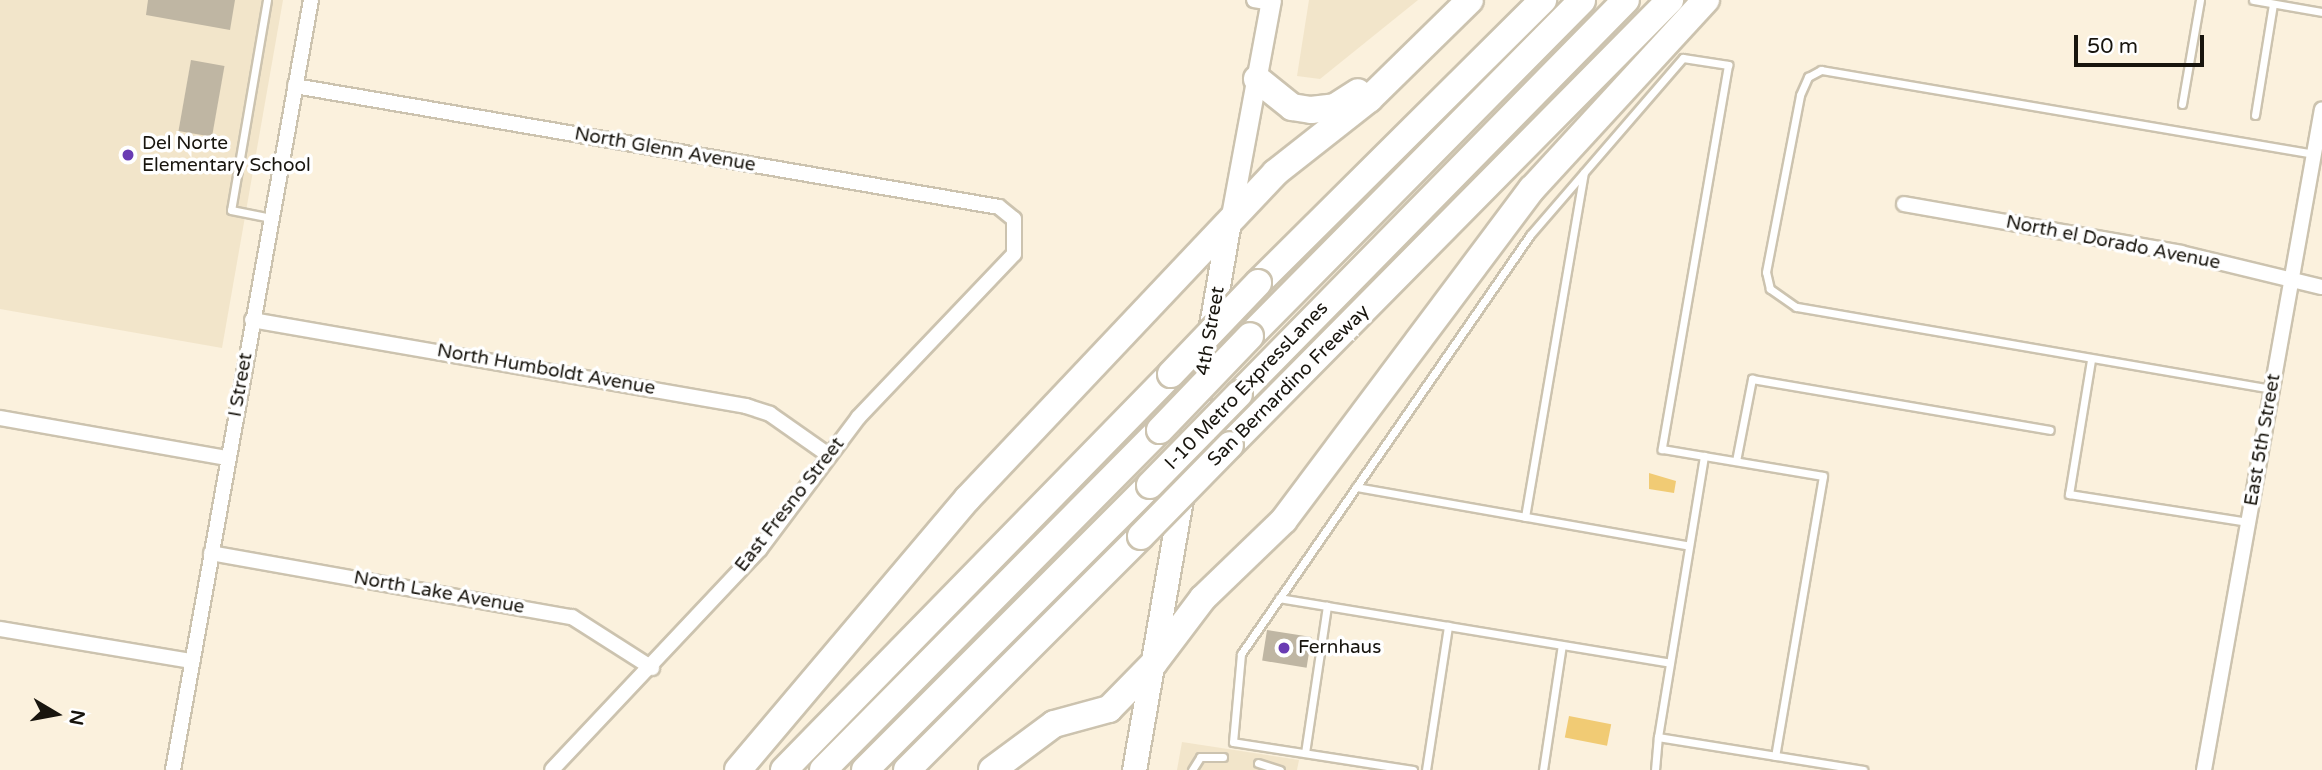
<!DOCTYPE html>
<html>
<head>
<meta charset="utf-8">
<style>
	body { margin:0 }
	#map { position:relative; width:2322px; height:770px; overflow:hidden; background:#fbf1dd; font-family:"Varela Round",sans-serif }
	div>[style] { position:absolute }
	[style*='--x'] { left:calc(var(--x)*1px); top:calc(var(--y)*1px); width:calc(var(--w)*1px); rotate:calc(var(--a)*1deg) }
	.built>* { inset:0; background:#f2e5ca }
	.water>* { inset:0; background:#f1cb74; transform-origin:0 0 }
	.building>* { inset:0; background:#bfb6a3; transform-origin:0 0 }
	.roads { filter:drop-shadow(2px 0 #ccc3af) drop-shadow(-2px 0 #ccc3af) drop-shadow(0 2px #ccc3af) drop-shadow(0 -2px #ccc3af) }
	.service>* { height:7px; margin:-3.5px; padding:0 3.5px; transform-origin:3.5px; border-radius:3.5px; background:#fff }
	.minor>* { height:14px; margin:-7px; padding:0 7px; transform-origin:7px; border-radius:7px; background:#fff }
	.secondary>* { height:19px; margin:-9.5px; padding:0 9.5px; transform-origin:9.5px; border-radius:9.5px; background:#fff }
	.primary>* { height:23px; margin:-11.5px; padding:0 11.5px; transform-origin:11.5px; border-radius:11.5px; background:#fff }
	.motorway>* { height:26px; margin:-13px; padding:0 13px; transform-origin:13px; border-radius:13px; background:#fff }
	.bridges { filter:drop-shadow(2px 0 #ccc3af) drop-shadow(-2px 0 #ccc3af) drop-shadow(0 2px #ccc3af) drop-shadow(0 -2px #ccc3af) }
	.motorway-bridge>* { height:26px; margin:-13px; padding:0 13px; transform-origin:13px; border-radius:13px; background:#fff }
	.dots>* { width:19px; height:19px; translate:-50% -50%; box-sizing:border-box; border:4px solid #fff; border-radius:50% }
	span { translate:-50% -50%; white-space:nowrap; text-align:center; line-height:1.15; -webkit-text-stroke:7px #fff; paint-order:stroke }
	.poi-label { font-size:19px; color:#18150e }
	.left { translate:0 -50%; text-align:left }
	.street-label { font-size:19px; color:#18150e }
	.north { position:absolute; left:21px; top:679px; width:70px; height:70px; -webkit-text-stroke:5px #fff; paint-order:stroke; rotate:100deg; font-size:19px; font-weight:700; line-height:28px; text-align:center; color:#18150e }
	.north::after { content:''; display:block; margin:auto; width:24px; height:32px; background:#18150e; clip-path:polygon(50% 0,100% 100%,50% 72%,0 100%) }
	.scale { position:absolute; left:2074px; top:35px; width:130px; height:32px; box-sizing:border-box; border:4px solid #18150e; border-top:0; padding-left:9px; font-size:21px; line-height:24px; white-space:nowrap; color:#18150e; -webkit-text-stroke:5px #fff; paint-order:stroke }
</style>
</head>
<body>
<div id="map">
	<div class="built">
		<div style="clip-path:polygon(0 0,283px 0,222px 348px,0 309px)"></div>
		<div style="clip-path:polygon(1309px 0,1418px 0,1320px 79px,1297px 76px)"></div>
		<div style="clip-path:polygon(1182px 742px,1299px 760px,1297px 770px,1177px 770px)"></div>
	</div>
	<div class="water">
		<div style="clip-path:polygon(1649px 473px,1676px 481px,1674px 493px,1649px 489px)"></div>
		<div style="left:1569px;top:716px;width:43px;height:22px;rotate:11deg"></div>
	</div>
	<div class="building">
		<div style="clip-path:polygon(148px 0,235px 0,230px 30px,146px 15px)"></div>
		<div style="left:191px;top:60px;width:34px;height:72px;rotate:10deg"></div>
		<div style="left:1267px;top:630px;width:45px;height:31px;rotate:9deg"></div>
	</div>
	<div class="roads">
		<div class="service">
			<div style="--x:267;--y:0;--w:213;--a:99.7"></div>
			<div style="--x:231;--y:210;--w:41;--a:11.3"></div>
			<div style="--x:2253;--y:0;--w:70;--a:9.9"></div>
			<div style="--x:2182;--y:104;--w:106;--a:-80.2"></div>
			<div style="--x:2255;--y:115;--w:112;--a:-80.8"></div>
			<div style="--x:2091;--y:360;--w:136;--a:99.3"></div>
			<div style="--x:2069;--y:494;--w:181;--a:8.9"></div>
			<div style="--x:2272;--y:389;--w:483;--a:-170.2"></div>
			<div style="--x:1796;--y:307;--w:32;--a:-145"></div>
			<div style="--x:1770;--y:289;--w:17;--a:-103"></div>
			<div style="--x:1766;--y:272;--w:180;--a:-79.1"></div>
			<div style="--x:1800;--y:95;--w:20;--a:-66"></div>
			<div style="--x:1808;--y:77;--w:15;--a:-28"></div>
			<div style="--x:1821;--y:70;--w:500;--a:9.67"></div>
			<div style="--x:1736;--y:461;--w:84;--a:-79"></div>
			<div style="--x:1752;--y:379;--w:302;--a:9.7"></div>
			<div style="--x:1356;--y:487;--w:338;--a:10"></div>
			<div style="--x:1525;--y:517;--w:349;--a:-80.3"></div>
			<div style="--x:1279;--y:598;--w:396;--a:9.4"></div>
			<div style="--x:1658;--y:737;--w:285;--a:-80.7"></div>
			<div style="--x:1305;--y:753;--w:149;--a:-81.5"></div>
			<div style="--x:1258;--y:763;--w:23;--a:18"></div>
			<div style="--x:1192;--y:770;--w:15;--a:-58"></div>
			<div style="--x:1200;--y:757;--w:23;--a:0"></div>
			<div style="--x:1413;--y:770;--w:182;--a:-171.2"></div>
			<div style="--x:1233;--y:742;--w:88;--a:-84.8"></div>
			<div style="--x:1241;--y:654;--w:509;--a:-55.4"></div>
			<div style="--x:1530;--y:235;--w:234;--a:-49.2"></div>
			<div style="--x:1683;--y:58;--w:46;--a:8.8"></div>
			<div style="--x:1728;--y:65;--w:390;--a:99.8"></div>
			<div style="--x:1662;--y:449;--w:163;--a:9.5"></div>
			<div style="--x:1823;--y:476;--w:284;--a:99.7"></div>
			<div style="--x:1426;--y:770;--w:146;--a:-81.3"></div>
			<div style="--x:1543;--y:770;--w:126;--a:-81.4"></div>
			<div style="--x:1655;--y:770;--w:33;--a:-85"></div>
			<div style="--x:1658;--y:737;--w:208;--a:9.1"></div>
		</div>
		<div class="minor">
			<div style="--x:1254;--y:0;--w:17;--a:10"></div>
			<div style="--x:295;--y:86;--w:714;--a:9.75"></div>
			<div style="--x:999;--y:207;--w:19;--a:39"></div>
			<div style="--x:1014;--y:219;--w:35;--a:90"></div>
			<div style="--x:1014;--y:254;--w:226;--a:133.6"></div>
			<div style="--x:858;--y:418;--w:164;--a:126.8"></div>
			<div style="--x:760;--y:549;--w:303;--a:133.3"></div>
			<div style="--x:1904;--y:204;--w:281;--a:10"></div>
			<div style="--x:2181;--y:253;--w:145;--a:13.6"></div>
			<div style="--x:252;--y:320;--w:501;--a:9.88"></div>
			<div style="--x:746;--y:406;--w:25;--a:18"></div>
			<div style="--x:770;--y:414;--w:70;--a:35.1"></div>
			<div style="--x:0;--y:418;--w:231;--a:10"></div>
			<div style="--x:211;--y:553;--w:367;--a:10.1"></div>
			<div style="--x:572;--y:617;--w:95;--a:32.5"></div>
			<div style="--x:0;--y:629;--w:195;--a:9.5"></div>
			<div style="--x:173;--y:770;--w:782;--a:-79.84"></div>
			<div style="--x:2204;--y:770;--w:671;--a:-79.88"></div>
		</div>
		<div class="secondary">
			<div style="--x:1230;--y:221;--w:225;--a:-79.5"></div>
		</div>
		<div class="primary">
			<div style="--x:1134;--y:770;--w:556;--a:-80.17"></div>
		</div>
		<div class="motorway">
			<div style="--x:1257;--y:79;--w:45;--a:38.7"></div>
			<div style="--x:1292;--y:107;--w:19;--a:9"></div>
			<div style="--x:1311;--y:110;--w:24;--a:-7"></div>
			<div style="--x:1335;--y:107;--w:27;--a:-33"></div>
			<div style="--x:1258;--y:283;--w:402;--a:-44.8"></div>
			<div style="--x:1250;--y:336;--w:472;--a:-45.3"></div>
			<div style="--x:1239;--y:394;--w:552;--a:-45.51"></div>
			<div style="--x:1230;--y:445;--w:626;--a:-45.32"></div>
			<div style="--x:738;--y:770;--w:356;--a:-49.8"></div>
			<div style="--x:968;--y:498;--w:447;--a:-46.6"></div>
			<div style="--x:1275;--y:173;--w:120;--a:-38.2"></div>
			<div style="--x:1369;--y:99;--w:141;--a:-44.4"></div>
			<div style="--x:784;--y:770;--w:554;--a:-45.66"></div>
			<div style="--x:823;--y:770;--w:479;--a:-45.3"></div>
			<div style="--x:865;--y:770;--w:403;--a:-45"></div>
			<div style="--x:907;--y:770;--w:331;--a:-45"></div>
			<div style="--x:992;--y:770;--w:77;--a:-36.6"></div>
			<div style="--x:1054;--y:724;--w:57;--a:-15.3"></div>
			<div style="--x:1109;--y:709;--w:64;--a:-45.6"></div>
			<div style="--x:1154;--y:663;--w:81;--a:-53"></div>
			<div style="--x:1203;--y:598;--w:112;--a:-43.9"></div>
			<div style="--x:1284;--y:520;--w:414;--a:-53.2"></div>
			<div style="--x:1532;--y:189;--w:257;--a:-47.4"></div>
		</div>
	</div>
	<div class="bridges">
		<div class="motorway-bridge">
			<div style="--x:1171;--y:374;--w:126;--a:-46.3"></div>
			<div style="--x:1160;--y:430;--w:130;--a:-46.2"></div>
			<div style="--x:1150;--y:485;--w:127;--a:-45.6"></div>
			<div style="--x:1141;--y:536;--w:127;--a:-45.6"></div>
		</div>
	</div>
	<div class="dots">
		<div style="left:128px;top:155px;background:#693bb3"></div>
		<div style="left:1284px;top:648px;background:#693bb3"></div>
	</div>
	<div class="poi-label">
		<span class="left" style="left:142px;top:155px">Del Norte<br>Elementary School</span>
		<span class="left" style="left:1298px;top:648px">Fernhaus</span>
	</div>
	<div class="street-label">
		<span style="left:665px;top:150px;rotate:10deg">North Glenn Avenue</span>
		<span style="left:2113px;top:243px;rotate:11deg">North el Dorado Avenue</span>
		<span style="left:1211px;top:331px;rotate:-80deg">4th Street</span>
		<span style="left:546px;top:370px;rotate:10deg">North Humboldt Avenue</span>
		<span style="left:241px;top:385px;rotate:-80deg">I Street</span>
		<span style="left:1247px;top:386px;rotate:-46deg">I-10 Metro ExpressLanes</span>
		<span style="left:1289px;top:386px;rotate:-45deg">San Bernardino Freeway</span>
		<span style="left:2263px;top:440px;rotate:-80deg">East 5th Street</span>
		<span style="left:790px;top:505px;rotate:-52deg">East Fresno Street</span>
		<span style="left:439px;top:593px;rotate:10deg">North Lake Avenue</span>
	</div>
	<div class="north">N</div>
	<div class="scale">50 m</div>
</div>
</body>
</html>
